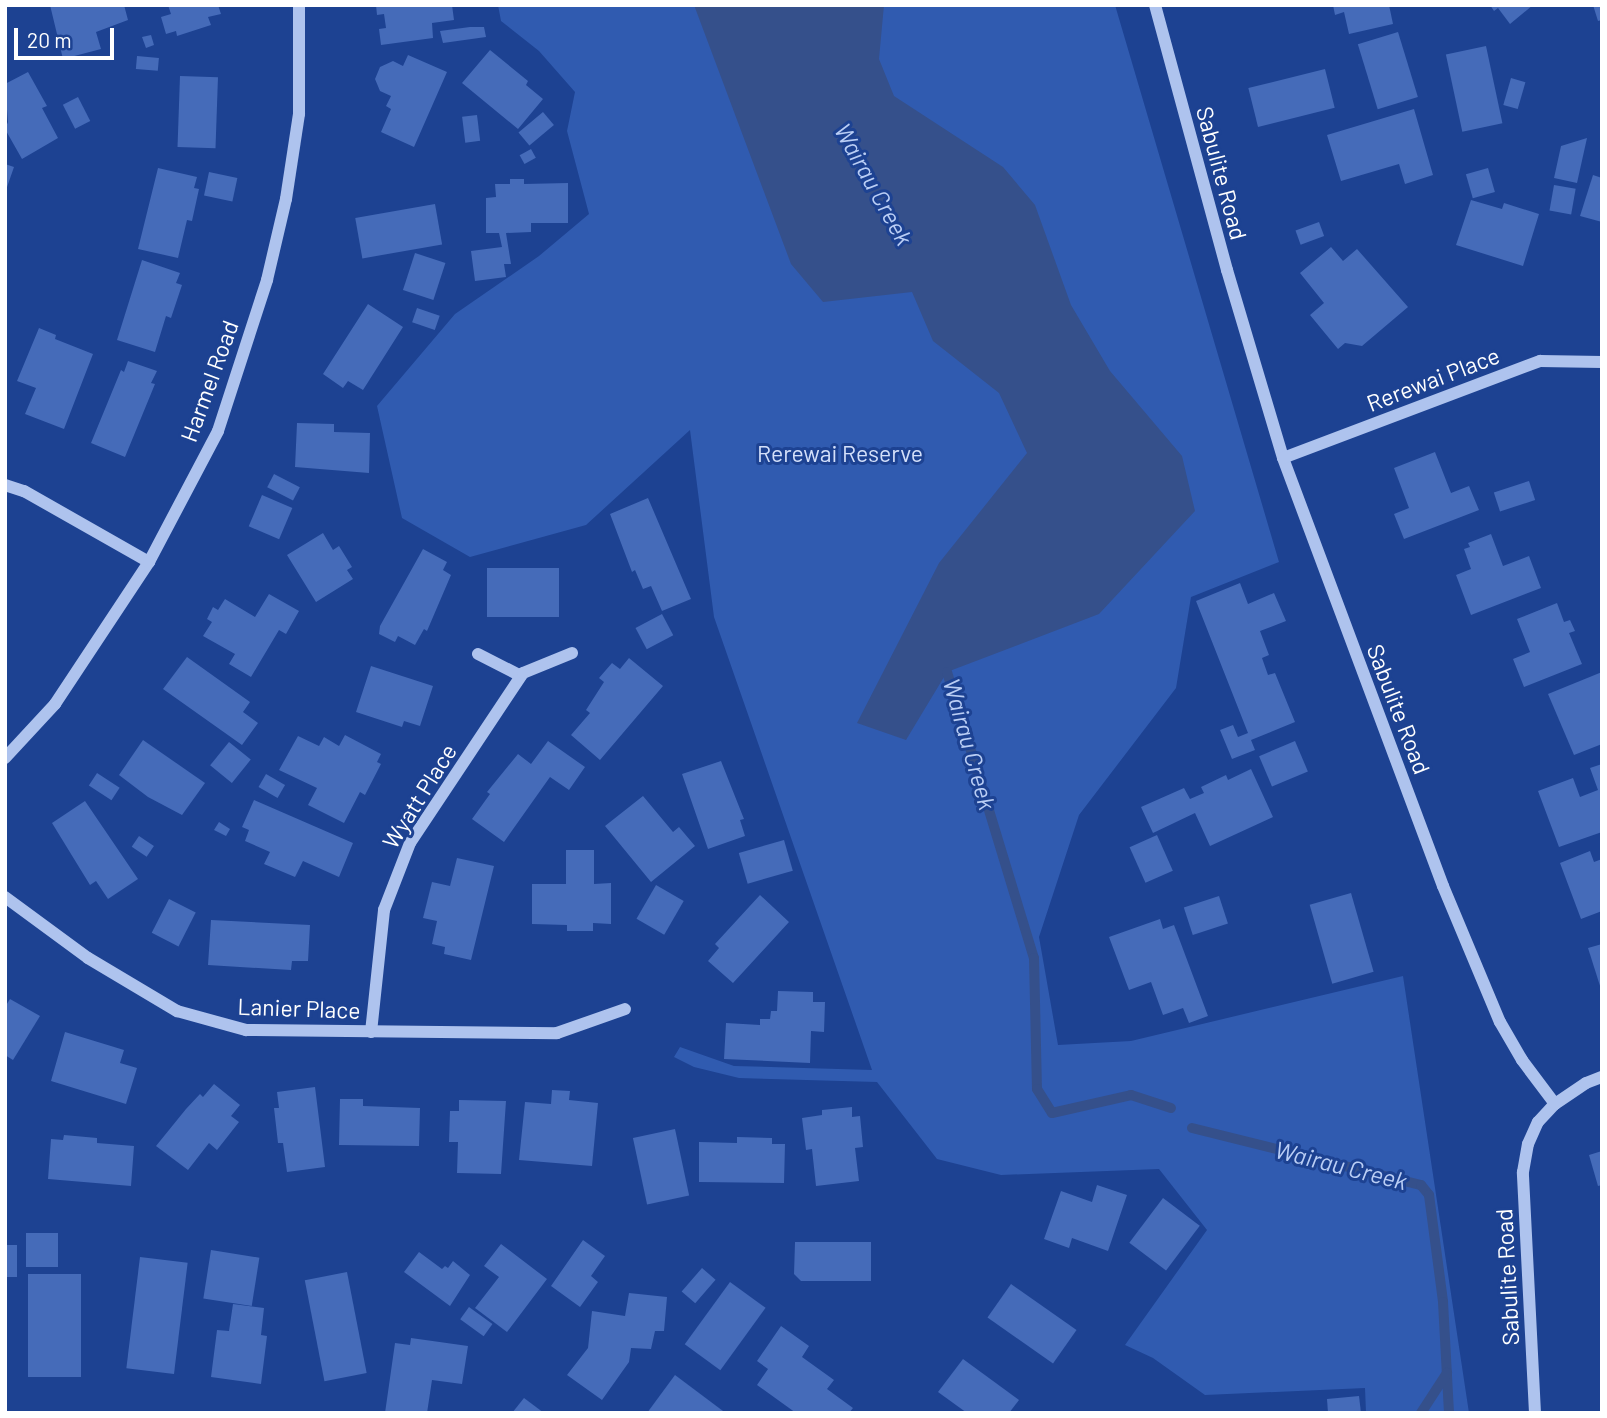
<!DOCTYPE html>
<html>
<head>
<meta charset="utf-8">
<style>
	body { margin:0 }
	#map { position:relative; width:1607px; height:1418px; overflow:hidden; background:#1d4292; font-family:Barlow,sans-serif }
	div>[style] { position:absolute }
	[style*='--x'] { left:calc(var(--x)*1px); top:calc(var(--y)*1px); width:calc(var(--w)*1px); rotate:calc(var(--a)*1deg) }
	.green>* { inset:0; background:#305bb0 }
	.water>* { inset:0; background:#35508b }
	.stream>* { height:10px; margin:-5px; padding:0 5px; transform-origin:5px; border-radius:5px; background:#35508b }
	.building>* { inset:0; background:#456bb9; transform-origin:0 0 }
	.minor>* { height:12px; margin:-6px; padding:0 6px; transform-origin:6px; border-radius:6px; background:#aec3ee }
	span { translate:-50% -50%; white-space:nowrap; text-align:center; line-height:1.15; -webkit-text-stroke:6px #1d4292; paint-order:stroke }
	.street-label { font-size:23px; color:#fff }
	.park-label { font-size:23px; color:#d4e0fa }
	.water-label { font-size:24px; color:#bacef5; font-style:italic }
	.frame { position:absolute; inset:0; border:7px solid #fff; pointer-events:none }
	.scale { position:absolute; left:14px; top:28px; width:100px; height:32px; box-sizing:border-box; border:4px solid #fff; border-top:0; padding-left:9px; font-size:21px; line-height:24px; white-space:nowrap; color:#fff; -webkit-text-stroke:5px #1d4292; paint-order:stroke }
</style>
</head>
<body>
<div id="map">
	<div class="green">
		<div style="clip-path:polygon(498px 5px,1115px 5px,1279px 562px,1191px 597px,1176px 688px,1079px 815px,1039px 937px,1058px 1045px,1131px 1041px,1403px 976px,1469px 1413px,1366px 1413px,1365px 1388px,1205px 1395px,1153px 1358px,1125px 1345px,1207px 1230px,1159px 1169px,1001px 1175px,937px 1159px,877px 1082px,739px 1078px,694px 1067px,674px 1057px,680px 1047px,734px 1066px,872px 1070px,714px 617px,690px 430px,586px 525px,470px 557px,402px 518px,377px 406px,455px 314px,539px 256px,589px 214px,567px 131px,575px 92px,539px 51px,501px 21px)"></div>
	</div>
	<div class="water">
		<div style="clip-path:polygon(694px 5px,884px 5px,879px 59px,894px 96px,1003px 167px,1035px 205px,1071px 305px,1110px 371px,1182px 456px,1195px 511px,1099px 614px,947px 672px,906px 740px,857px 723px,939px 563px,1027px 453px,999px 393px,933px 341px,912px 292px,823px 302px,791px 264px)"></div>
	</div>
	<div class="stream">
		<div style="--x:947;--y:672;--w:299;--a:73.1"></div>
		<div style="--x:1034;--y:958;--w:131;--a:88.7"></div>
		<div style="--x:1037;--y:1089;--w:28;--a:58"></div>
		<div style="--x:1052;--y:1113;--w:81;--a:-12.8"></div>
		<div style="--x:1131;--y:1095;--w:42;--a:18"></div>
		<div style="--x:1192;--y:1128;--w:236;--a:14"></div>
		<div style="--x:1421;--y:1185;--w:13;--a:51"></div>
		<div style="--x:1429;--y:1195;--w:108;--a:82.5"></div>
		<div style="--x:1443;--y:1302;--w:111;--a:86.9"></div>
		<div style="--x:1421;--y:1413;--w:48;--a:-57"></div>
	</div>
	<div class="building">
		<div style="clip-path:polygon(50px 5px,124px 5px,128px 20px,96px 32px,101px 49px,63px 59px)"></div>
		<div style="clip-path:polygon(168px 5px,218px 5px,221px 14px,208px 17px,211px 25px,177px 36px,176px 31px,166px 34px,161px 17px,171px 14px)"></div>
		<div style="clip-path:polygon(376px 5px,452px 5px,454px 20px,432px 23px,433px 38px,381px 45px,379px 29px,386px 28px,384px 14px,377px 15px)"></div>
		<div style="clip-path:polygon(1333px 5px,1389px 5px,1393px 24px,1349px 34px,1344px 12px,1335px 15px)"></div>
		<div style="clip-path:polygon(1490px 5px,1533px 5px,1510px 24px,1498px 8px,1494px 11px)"></div>
		<div style="clip-path:polygon(1593px 5px,1602px 5px,1602px 20px,1598px 21px)"></div>
		<div style="clip-path:polygon(470px 27px,484px 27px,486px 37px,443px 43px,440px 31px)"></div>
		<div style="left:1398px;top:32px;width:68px;height:42px;rotate:73deg"></div>
		<div style="clip-path:polygon(151px 35px,154px 45px,146px 48px,142px 37px)"></div>
		<div style="left:1486px;top:46px;width:79px;height:41px;rotate:78deg"></div>
		<div style="clip-path:polygon(490px 50px,528px 81px,526px 85px,543px 99px,518px 129px,462px 83px)"></div>
		<div style="clip-path:polygon(408px 55px,447px 72px,414px 147px,381px 132px,391px 109px,386px 106px,391px 96px,380px 91px,375px 79px,380px 67px,393px 61px,403px 66px)"></div>
		<div style="left:137px;top:56px;width:22px;height:13px;rotate:5deg"></div>
		<div style="left:1325px;top:69px;width:40px;height:79px;rotate:76deg"></div>
		<div style="clip-path:polygon(28px 72px,47px 106px,42px 108px,58px 138px,22px 159px,5px 129px,8px 122px,5px 84px)"></div>
		<div style="left:180px;top:76px;width:38px;height:71px;rotate:2deg"></div>
		<div style="left:1511px;top:78px;width:15px;height:28px;rotate:16deg"></div>
		<div style="left:78px;top:97px;width:27px;height:17px;rotate:63deg"></div>
		<div style="clip-path:polygon(1414px 109px,1433px 175px,1405px 184px,1399px 164px,1341px 181px,1327px 135px)"></div>
		<div style="left:543px;top:112px;width:17px;height:32px;rotate:50deg"></div>
		<div style="left:477px;top:115px;width:26px;height:15px;rotate:83deg"></div>
		<div style="clip-path:polygon(1587px 138px,1577px 183px,1554px 178px,1561px 146px)"></div>
		<div style="left:531px;top:149px;width:10px;height:13px;rotate:61deg"></div>
		<div style="clip-path:polygon(5px 164px,14px 167px,6px 190px,5px 190px)"></div>
		<div style="clip-path:polygon(158px 168px,197px 177px,194px 188px,199px 189px,192px 221px,187px 220px,178px 258px,138px 249px)"></div>
		<div style="left:1488px;top:168px;width:25px;height:23px;rotate:74deg"></div>
		<div style="left:209px;top:172px;width:29px;height:24px;rotate:12deg"></div>
		<div style="clip-path:polygon(1593px 175px,1602px 178px,1602px 222px,1580px 216px)"></div>
		<div style="clip-path:polygon(510px 179px,524px 179px,524px 184px,568px 183px,568px 223px,531px 223px,531px 232px,506px 233px,511px 264px,504px 264px,506px 277px,475px 281px,471px 251px,502px 247px,499px 233px,486px 233px,486px 198px,496px 197px,495px 184px,510px 184px)"></div>
		<div style="left:1554px;top:185px;width:22px;height:26px;rotate:10deg"></div>
		<div style="clip-path:polygon(1471px 200px,1502px 209px,1504px 203px,1539px 214px,1523px 266px,1456px 245px)"></div>
		<div style="left:435px;top:204px;width:41px;height:81px;rotate:80deg"></div>
		<div style="left:1319px;top:222px;width:15px;height:25px;rotate:70deg"></div>
		<div style="clip-path:polygon(1331px 247px,1343px 261px,1357px 249px,1408px 307px,1362px 346px,1345px 343px,1338px 349px,1310px 315px,1324px 303px,1300px 273px)"></div>
		<div style="left:415px;top:253px;width:32px;height:39px;rotate:18deg"></div>
		<div style="clip-path:polygon(142px 260px,180px 273px,176px 283px,182px 285px,171px 318px,166px 316px,155px 352px,117px 340px)"></div>
		<div style="clip-path:polygon(368px 304px,403px 327px,363px 390px,348px 381px,343px 388px,323px 374px)"></div>
		<div style="left:417px;top:308px;width:24px;height:15px;rotate:19deg"></div>
		<div style="clip-path:polygon(39px 328px,56px 335px,55px 339px,93px 354px,64px 429px,25px 414px,36px 388px,17px 381px)"></div>
		<div style="clip-path:polygon(128px 361px,157px 371px,151px 383px,155px 384px,125px 457px,91px 443px,121px 370px,124px 372px)"></div>
		<div style="clip-path:polygon(297px 423px,334px 424px,334px 432px,370px 433px,369px 473px,295px 467px)"></div>
		<div style="clip-path:polygon(1435px 452px,1451px 493px,1469px 486px,1479px 510px,1404px 539px,1394px 514px,1409px 508px,1394px 468px)"></div>
		<div style="left:274px;top:474px;width:29px;height:15px;rotate:27deg"></div>
		<div style="left:1529px;top:481px;width:20px;height:37px;rotate:72deg"></div>
		<div style="left:262px;top:495px;width:33px;height:34px;rotate:23deg"></div>
		<div style="clip-path:polygon(648px 498px,691px 599px,662px 611px,651px 586px,643px 589px,635px 570px,632px 572px,610px 514px)"></div>
		<div style="clip-path:polygon(323px 533px,333px 550px,339px 546px,352px 567px,347px 570px,353px 579px,316px 602px,287px 555px)"></div>
		<div style="clip-path:polygon(1491px 534px,1503px 566px,1529px 556px,1541px 588px,1471px 615px,1456px 575px,1471px 569px,1464px 549px,1470px 547px,1468px 543px)"></div>
		<div style="clip-path:polygon(423px 549px,447px 562px,443px 570px,451px 575px,427px 631px,424px 629px,415px 645px,398px 636px,395px 642px,379px 634px,380px 626px)"></div>
		<div style="left:559px;top:568px;width:49px;height:72px;rotate:90deg"></div>
		<div style="clip-path:polygon(1240px 583px,1248px 604px,1274px 593px,1286px 621px,1260px 631px,1269px 655px,1262px 658px,1268px 675px,1275px 673px,1295px 722px,1251px 740px,1255px 750px,1232px 759px,1220px 730px,1233px 725px,1238px 737px,1248px 733px,1196px 601px)"></div>
		<div style="clip-path:polygon(269px 594px,299px 611px,286px 634px,279px 630px,251px 677px,229px 664px,235px 654px,203px 636px,212px 622px,207px 619px,213px 607px,218px 610px,225px 599px,255px 617px)"></div>
		<div style="clip-path:polygon(1557px 603px,1564px 622px,1570px 620px,1575px 631px,1569px 633px,1582px 664px,1524px 687px,1513px 659px,1530px 652px,1517px 619px)"></div>
		<div style="left:662px;top:614px;width:24px;height:30px;rotate:62deg"></div>
		<div style="clip-path:polygon(187px 657px,250px 702px,243px 712px,258px 723px,242px 745px,163px 689px)"></div>
		<div style="clip-path:polygon(629px 658px,663px 686px,600px 760px,571px 735px,590px 713px,586px 710px,604px 682px,599px 678px,612px 663px,620px 669px)"></div>
		<div style="clip-path:polygon(371px 666px,433px 686px,420px 726px,404px 721px,402px 727px,356px 712px)"></div>
		<div style="clip-path:polygon(1602px 672px,1602px 744px,1574px 755px,1548px 694px)"></div>
		<div style="clip-path:polygon(345px 735px,381px 754px,377px 762px,381px 764px,365px 795px,360px 792px,344px 823px,308px 805px,317px 788px,279px 770px,298px 736px,319px 746px,324px 737px,339px 746px)"></div>
		<div style="clip-path:polygon(143px 740px,205px 783px,182px 815px,148px 797px,119px 775px)"></div>
		<div style="clip-path:polygon(548px 741px,585px 767px,569px 790px,550px 777px,504px 842px,472px 819px,490px 794px,487px 792px,518px 754px,531px 764px)"></div>
		<div style="left:1295px;top:741px;width:33px;height:39px;rotate:67deg"></div>
		<div style="left:229px;top:742px;width:28px;height:30px;rotate:39deg"></div>
		<div style="clip-path:polygon(721px 761px,744px 819px,740px 820px,745px 836px,708px 849px,682px 774px)"></div>
		<div style="clip-path:polygon(1602px 764px,1602px 832px,1559px 847px,1538px 791px,1573px 778px,1580px 797px,1598px 790px,1590px 768px)"></div>
		<div style="clip-path:polygon(1251px 769px,1273px 817px,1210px 846px,1195px 813px,1153px 833px,1141px 807px,1184px 788px,1190px 799px,1204px 793px,1201px 787px,1226px 775px,1228px 780px)"></div>
		<div style="left:97px;top:773px;width:27px;height:15px;rotate:33deg"></div>
		<div style="left:266px;top:774px;width:22px;height:15px;rotate:30deg"></div>
		<div style="clip-path:polygon(643px 796px,673px 832px,679px 827px,695px 846px,651px 882px,605px 826px)"></div>
		<div style="clip-path:polygon(254px 800px,353px 843px,339px 877px,303px 861px,295px 877px,264px 864px,270px 852px,245px 841px,249px 830px,242px 827px)"></div>
		<div style="clip-path:polygon(85px 801px,138px 879px,108px 899px,96px 881px,90px 885px,52px 823px)"></div>
		<div style="clip-path:polygon(219px 822px,230px 829px,226px 836px,214px 830px)"></div>
		<div style="left:1157px;top:835px;width:39px;height:30px;rotate:66deg"></div>
		<div style="left:139px;top:836px;width:18px;height:13px;rotate:34deg"></div>
		<div style="left:784px;top:840px;width:32px;height:47px;rotate:74deg"></div>
		<div style="clip-path:polygon(566px 850px,594px 850px,594px 884px,611px 883px,611px 924px,593px 923px,593px 931px,567px 931px,567px 925px,532px 924px,532px 884px,566px 884px)"></div>
		<div style="clip-path:polygon(1590px 851px,1594px 862px,1602px 859px,1602px 911px,1581px 919px,1560px 863px)"></div>
		<div style="clip-path:polygon(457px 858px,494px 866px,471px 960px,444px 954px,445px 947px,432px 944px,437px 921px,423px 918px,432px 882px,450px 886px)"></div>
		<div style="left:656px;top:885px;width:32px;height:39px;rotate:30deg"></div>
		<div style="left:1351px;top:893px;width:82px;height:43px;rotate:74deg"></div>
		<div style="clip-path:polygon(760px 895px,789px 922px,733px 983px,708px 961px,719px 948px,715px 944px)"></div>
		<div style="left:1219px;top:896px;width:29px;height:37px;rotate:72deg"></div>
		<div style="left:169px;top:899px;width:30px;height:38px;rotate:27deg"></div>
		<div style="clip-path:polygon(1160px 919px,1163px 929px,1174px 925px,1208px 1016px,1189px 1023px,1183px 1008px,1163px 1015px,1151px 982px,1129px 990px,1109px 937px)"></div>
		<div style="clip-path:polygon(211px 920px,310px 925px,308px 961px,292px 961px,291px 970px,208px 965px)"></div>
		<div style="clip-path:polygon(1602px 944px,1602px 989px,1601px 989px,1588px 948px)"></div>
		<div style="clip-path:polygon(778px 991px,813px 992px,813px 1002px,825px 1002px,824px 1032px,811px 1031px,810px 1063px,724px 1059px,726px 1023px,760px 1025px,760px 1019px,770px 1019px,771px 1011px,777px 1011px)"></div>
		<div style="clip-path:polygon(10px 999px,40px 1016px,13px 1060px,5px 1055px,5px 1007px)"></div>
		<div style="clip-path:polygon(65px 1032px,124px 1050px,120px 1063px,137px 1068px,126px 1104px,51px 1081px)"></div>
		<div style="clip-path:polygon(214px 1084px,240px 1105px,231px 1116px,239px 1122px,217px 1150px,209px 1143px,188px 1170px,156px 1146px,186px 1109px,200px 1094px,203px 1097px)"></div>
		<div style="clip-path:polygon(315px 1087px,325px 1167px,287px 1172px,283px 1143px,278px 1143px,274px 1108px,279px 1108px,277px 1092px)"></div>
		<div style="clip-path:polygon(552px 1090px,570px 1091px,569px 1100px,598px 1103px,592px 1166px,519px 1160px,525px 1102px,551px 1104px)"></div>
		<div style="clip-path:polygon(340px 1099px,363px 1099px,363px 1106px,420px 1108px,419px 1146px,339px 1145px)"></div>
		<div style="clip-path:polygon(459px 1100px,506px 1101px,501px 1174px,457px 1173px,458px 1142px,449px 1142px,450px 1111px,459px 1111px)"></div>
		<div style="clip-path:polygon(852px 1107px,852px 1117px,860px 1116px,863px 1147px,855px 1148px,859px 1181px,816px 1186px,812px 1149px,806px 1150px,802px 1118px,822px 1115px,822px 1110px)"></div>
		<div style="left:675px;top:1129px;width:68px;height:43px;rotate:78deg"></div>
		<div style="clip-path:polygon(64px 1135px,97px 1138px,97px 1143px,134px 1146px,131px 1186px,48px 1179px,51px 1139px,63px 1140px)"></div>
		<div style="clip-path:polygon(737px 1137px,772px 1138px,772px 1144px,785px 1144px,784px 1183px,699px 1182px,699px 1142px,737px 1143px)"></div>
		<div style="clip-path:polygon(1602px 1151px,1602px 1185px,1598px 1186px,1589px 1155px)"></div>
		<div style="clip-path:polygon(1097px 1185px,1127px 1195px,1108px 1251px,1072px 1238px,1069px 1248px,1044px 1239px,1061px 1191px,1092px 1202px)"></div>
		<div style="left:1163px;top:1198px;width:46px;height:56px;rotate:37deg"></div>
		<div style="left:26px;top:1233px;width:32px;height:34px"></div>
		<div style="clip-path:polygon(583px 1240px,605px 1256px,591px 1276px,598px 1282px,580px 1307px,551px 1286px)"></div>
		<div style="clip-path:polygon(795px 1242px,871px 1242px,871px 1281px,801px 1281px,794px 1274px)"></div>
		<div style="clip-path:polygon(501px 1244px,547px 1279px,507px 1332px,475px 1308px,499px 1277px,484px 1266px)"></div>
		<div style="left:5px;top:1245px;width:12px;height:32px"></div>
		<div style="left:211px;top:1250px;width:49px;height:49px;rotate:9deg"></div>
		<div style="clip-path:polygon(419px 1252px,442px 1269px,445px 1266px,448px 1268px,453px 1261px,470px 1275px,450px 1306px,404px 1272px)"></div>
		<div style="left:140px;top:1257px;width:48px;height:112px;rotate:7deg"></div>
		<div style="left:702px;top:1268px;width:18px;height:31px;rotate:41deg"></div>
		<div style="left:347px;top:1272px;width:103px;height:43px;rotate:79deg"></div>
		<div style="left:28px;top:1274px;width:53px;height:103px"></div>
		<div style="left:730px;top:1282px;width:44px;height:77px;rotate:36deg"></div>
		<div style="left:1011px;top:1284px;width:80px;height:41px;rotate:35deg"></div>
		<div style="clip-path:polygon(629px 1293px,667px 1297px,664px 1331px,655px 1331px,651px 1349px,631px 1348px,629px 1362px,602px 1400px,567px 1375px,588px 1348px,592px 1311px,625px 1316px)"></div>
		<div style="clip-path:polygon(233px 1304px,264px 1308px,261px 1335px,267px 1336px,261px 1384px,211px 1377px,217px 1330px,229px 1331px)"></div>
		<div style="left:469px;top:1307px;width:29px;height:15px;rotate:36deg"></div>
		<div style="clip-path:polygon(781px 1326px,809px 1346px,802px 1357px,834px 1380px,827px 1389px,853px 1408px,849px 1413px,796px 1413px,757px 1385px,768px 1369px,757px 1361px)"></div>
		<div style="clip-path:polygon(411px 1338px,468px 1346px,462px 1384px,432px 1380px,427px 1413px,385px 1413px,395px 1343px,410px 1345px)"></div>
		<div style="clip-path:polygon(963px 1359px,1019px 1400px,1009px 1413px,967px 1413px,938px 1392px)"></div>
		<div style="clip-path:polygon(675px 1375px,723px 1411px,722px 1413px,647px 1413px)"></div>
		<div style="clip-path:polygon(1359px 1396px,1361px 1413px,1328px 1413px,1327px 1399px)"></div>
		<div style="clip-path:polygon(524px 1398px,544px 1413px,512px 1413px)"></div>
	</div>
	<div class="minor">
		<div style="--x:1155;--y:5;--w:275;--a:74.8"></div>
		<div style="--x:1227;--y:270;--w:196;--a:73.4"></div>
		<div style="--x:1283;--y:458;--w:457;--a:69.5"></div>
		<div style="--x:1443;--y:886;--w:147;--a:67.3"></div>
		<div style="--x:1500;--y:1022;--w:44;--a:59.9"></div>
		<div style="--x:1522;--y:1060;--w:55;--a:53.1"></div>
		<div style="--x:1283;--y:458;--w:275;--a:-20.7"></div>
		<div style="--x:1540;--y:361;--w:62;--a:0.9"></div>
		<div style="--x:5;--y:485;--w:20;--a:18"></div>
		<div style="--x:24;--y:491;--w:144;--a:29.6"></div>
		<div style="--x:478;--y:654;--w:48;--a:27.1"></div>
		<div style="--x:5;--y:758;--w:74;--a:-47.2"></div>
		<div style="--x:55;--y:704;--w:170;--a:-56.5"></div>
		<div style="--x:149;--y:562;--w:148;--a:-62.2"></div>
		<div style="--x:218;--y:431;--w:159;--a:-72"></div>
		<div style="--x:267;--y:280;--w:83;--a:-76.8"></div>
		<div style="--x:286;--y:199;--w:86;--a:-81.3"></div>
		<div style="--x:299;--y:114;--w:109;--a:-90"></div>
		<div style="--x:5;--y:897;--w:103;--a:36.3"></div>
		<div style="--x:88;--y:958;--w:104;--a:30.8"></div>
		<div style="--x:177;--y:1011;--w:72;--a:15.4"></div>
		<div style="--x:246;--y:1030;--w:311;--a:0.6"></div>
		<div style="--x:557;--y:1033;--w:72;--a:-19.4"></div>
		<div style="--x:371;--y:1032;--w:123;--a:-83.9"></div>
		<div style="--x:384;--y:910;--w:72;--a:-68.8"></div>
		<div style="--x:410;--y:843;--w:204;--a:-56.4"></div>
		<div style="--x:523;--y:673;--w:53;--a:-22.2"></div>
		<div style="--x:1535;--y:1413;--w:241;--a:-92.9"></div>
		<div style="--x:1523;--y:1172;--w:28;--a:-80"></div>
		<div style="--x:1528;--y:1144;--w:24;--a:-66"></div>
		<div style="--x:1538;--y:1122;--w:25;--a:-47"></div>
		<div style="--x:1555;--y:1104;--w:37;--a:-34"></div>
		<div style="--x:1586;--y:1083;--w:17;--a:-21"></div>
	</div>
	<div class="street-label">
		<span style="left:1222px;top:173px;rotate:75deg">Sabulite Road</span>
		<span style="left:1433px;top:379px;rotate:-21deg">Rerewai Place</span>
		<span style="left:209px;top:381px;rotate:-70deg">Harmel Road</span>
		<span style="left:1399px;top:709px;rotate:69deg">Sabulite Road</span>
		<span style="left:419px;top:796px;rotate:-58deg">Wyatt Place</span>
		<span style="left:299px;top:1008px;rotate:2deg">Lanier Place</span>
		<span style="left:1507px;top:1277px;rotate:-93deg">Sabulite Road</span>
	</div>
	<div class="park-label">
		<span style="left:840px;top:453px">Rerewai Reserve</span>
	</div>
	<div class="water-label">
		<span style="left:874px;top:184px;rotate:61deg">Wairau Creek</span>
		<span style="left:970px;top:744px;rotate:74deg">Wairau Creek</span>
		<span style="left:1341px;top:1165px;rotate:14deg">Wairau Creek</span>
	</div>
	<div class="frame"></div>
	<div class="scale">20 m</div>
</div>
</body>
</html>
